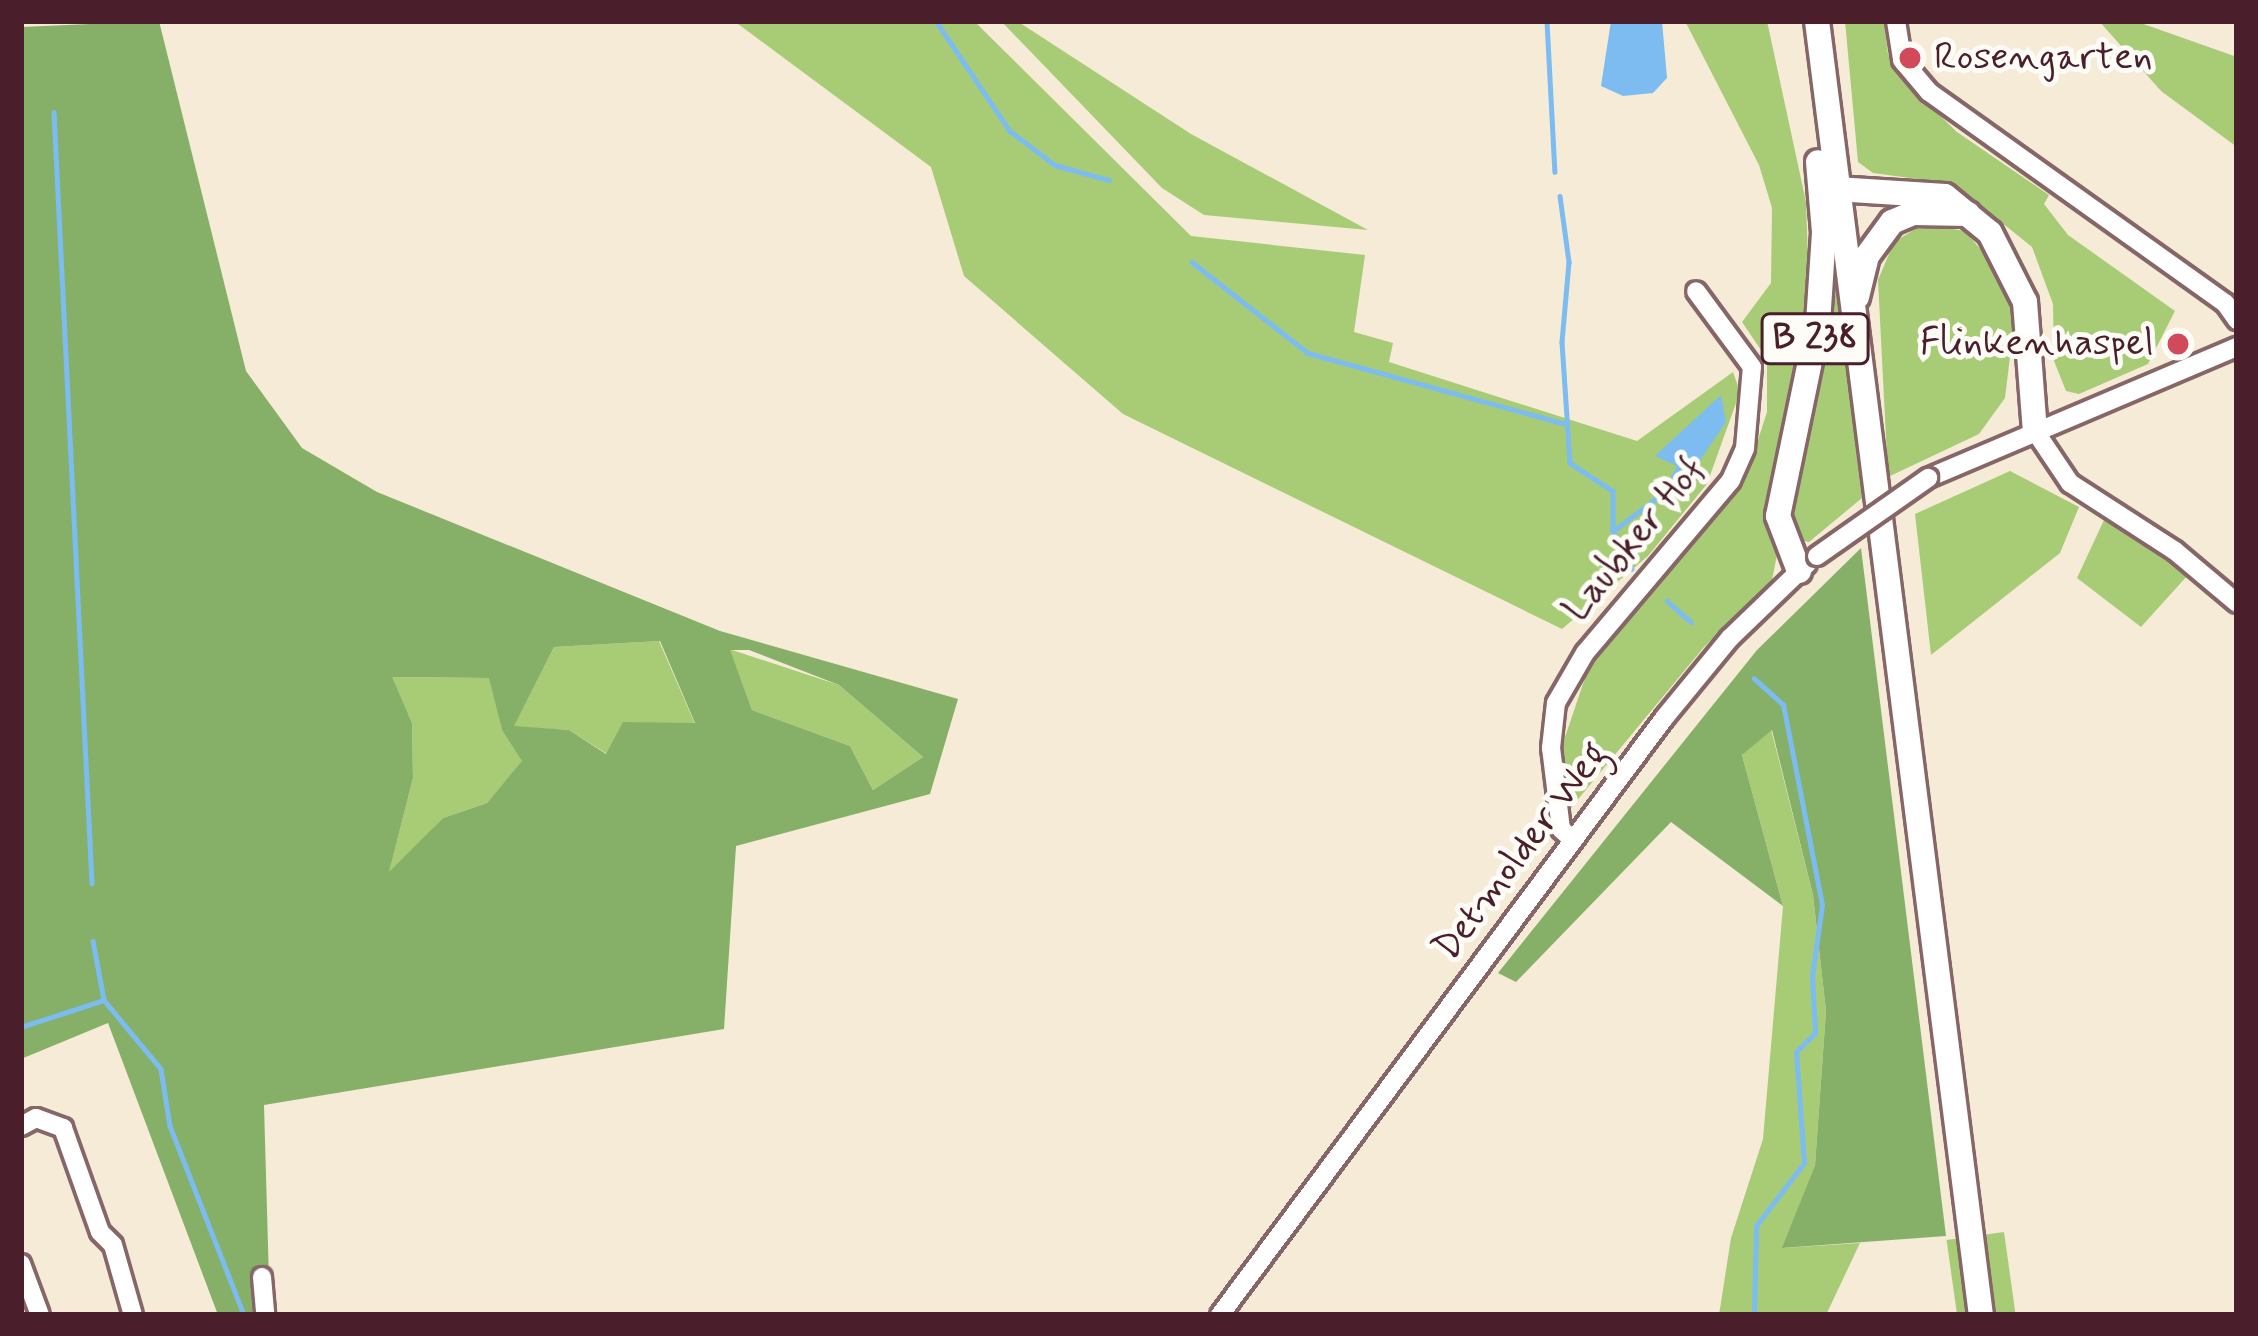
<!DOCTYPE html>
<html>
<head>
<meta charset="utf-8">
<style>
	body { margin:0 }
	#map { position:relative; width:2258px; height:1336px; overflow:hidden; background:#f6ebd7; font-family:Mynerve,sans-serif }
	div>[style] { position:absolute }
	[style*='--x'] { left:calc(var(--x)*1px); top:calc(var(--y)*1px); width:calc(var(--w)*1px); rotate:calc(var(--a)*1deg) }
	.green>* { inset:0; background:#a8cc76; transform-origin:0 0 }
	.forest>* { inset:0; background:#86b067 }
	.water>* { inset:0; background:#7cbcf1 }
	.stream>* { height:4.5px; margin:-2.25px; padding:0 2.25px; transform-origin:2.25px; border-radius:2.25px; background:#7cbcf1 }
	.roads { filter:drop-shadow(3px 0 #866667) drop-shadow(-3px 0 #866667) drop-shadow(0 3px #866667) drop-shadow(0 -3px #866667) }
	.minor>* { height:18px; margin:-9px; padding:0 9px; transform-origin:9px; border-radius:9px; background:#fff }
	.major>* { height:24px; margin:-12px; padding:0 12px; transform-origin:12px; border-radius:12px; background:#fff }
	.bridges { filter:drop-shadow(3px 0 #866667) drop-shadow(-3px 0 #866667) drop-shadow(0 3px #866667) drop-shadow(0 -3px #866667) }
	.minor-bridge>* { height:18px; margin:-9px; padding:0 9px; transform-origin:9px; border-radius:9px; background:#fff }
	.dots>* { width:33px; height:33px; translate:-50% -50%; box-sizing:border-box; border:6px solid #fdfcf7; border-radius:50% }
	span { translate:-50% -50%; white-space:nowrap; text-align:center; line-height:1.15; -webkit-text-stroke:10px #fdfcf7; paint-order:stroke }
	.shield-label span { padding:3px 9px; background:#fdfcf7; border:3px solid; border-radius:9px; -webkit-text-stroke-width:0 }
	.shield-label { font-size:36px; color:#4a1f2b; font-weight:700 }
	.poi-label { font-size:39px; color:#4a1f2b }
	.left { translate:0 -50%; text-align:left }
	.right { translate:-100% -50%; text-align:right }
	.street-label { font-size:39px; color:#4a1f2b }
	.frame { position:absolute; inset:0; border:24px solid #4a1f2b; pointer-events:none }
</style>
</head>
<body>
<div id="map">
	<div class="green">
		<div style="clip-path:polygon(734px 21px,974px 21px,1191px 236px,1365px 255px,1354px 332px,1393px 343px,1389px 362px,1637px 441px,1733px 372px,1740px 392px,1707px 484px,1648px 556px,1562px 629px,1123px 414px,964px 276px,931px 167px)"></div>
		<div style="clip-path:polygon(1001px 21px,1017px 21px,1191px 134px,1368px 230px,1204px 215px,1162px 188px)"></div>
		<div style="clip-path:polygon(1685px 21px,1767px 21px,1806px 202px,1810px 318px,1768px 509px,1777px 555px,1772px 580px,1704px 647px,1570px 809px,1560px 752px,1591px 660px,1745px 480px,1767px 412px,1767px 359px,1742px 322px,1771px 283px,1772px 208px,1759px 165px)"></div>
		<div style="clip-path:polygon(1845px 21px,1884px 21px,1888px 54px,1906px 83px,1957px 132px,2049px 195px,2044px 204px,2068px 235px,2175px 311px,2148px 364px,2079px 394px,2066px 391px,2054px 361px,2053px 304px,2032px 247px,1954px 184px,1873px 173px,1858px 162px)"></div>
		<div style="clip-path:polygon(2099px 21px,2135px 21px,2237px 57px,2237px 147px,2161px 91px)"></div>
		<div style="clip-path:polygon(1941px 227px,1965px 231px,2004px 277px,2014px 324px,2005px 398px,1979px 434px,1888px 477px,1878px 280px,1894px 242px,1917px 228px)"></div>
		<div style="clip-path:polygon(1836px 281px,1862px 498px,1809px 542px,1799px 540px,1787px 516px)"></div>
		<div style="clip-path:polygon(2010px 471px,2079px 507px,2060px 553px,1931px 655px,1915px 514px)"></div>
		<div style="clip-path:polygon(2104px 520px,2188px 575px,2141px 627px,2077px 578px)"></div>
		<div style="clip-path:polygon(659px 641px,695px 724px,607px 754px,569px 730px,513px 727px,554px 647px)"></div>
		<div style="clip-path:polygon(729px 649px,839px 685px,923px 757px,873px 790px,850px 746px,752px 710px)"></div>
		<div style="clip-path:polygon(391px 677px,490px 678px,502px 730px,523px 761px,487px 803px,443px 818px,388px 875px,413px 778px,412px 723px)"></div>
		<div style="clip-path:polygon(1771px 729px,1813px 895px,1826px 1011px,1815px 1165px,1783px 1248px,1860px 1243px,1826px 1315px,1719px 1315px,1731px 1238px,1763px 1139px,1783px 906px,1742px 755px)"></div>
		<div style="left:2004px;top:1232px;width:84px;height:58px;rotate:82deg"></div>
	</div>
	<div class="forest">
		<div style="clip-path:polygon(evenodd,159px 21px,246px 371px,302px 448px,377px 492px,720px 631px,958px 699px,930px 794px,736px 846px,724px 1029px,264px 1105px,270px 1315px,218px 1315px,108px 1023px,21px 1059px,21px 27px,159px 21px,660px 641px,695px 723px,623px 722px,606px 754px,569px 730px,514px 726px,554px 647px,660px 641px,159px 21px,730px 650px,749px 650px,839px 685px,923px 757px,873px 790px,850px 746px,752px 710px,730px 650px,159px 21px,392px 677px,489px 678px,502px 730px,522px 761px,487px 803px,443px 818px,389px 872px,413px 778px,412px 723px,392px 677px)"></div>
		<div style="clip-path:polygon(1861px 548px,1946px 1236px,1782px 1248px,1815px 1165px,1826px 1011px,1813px 895px,1772px 730px,1742px 755px,1783px 906px,1671px 822px,1516px 982px,1498px 973px,1757px 650px)"></div>
	</div>
	<div class="water">
		<div style="clip-path:polygon(1611px 21px,1662px 21px,1667px 78px,1653px 93px,1623px 96px,1601px 86px)"></div>
		<div style="clip-path:polygon(1721px 395px,1726px 422px,1699px 462px,1679px 467px,1655px 456px)"></div>
	</div>
	<div class="stream">
		<div style="--x:936;--y:21;--w:133;--a:56.1"></div>
		<div style="--x:1010;--y:131;--w:56;--a:37.1"></div>
		<div style="--x:1055;--y:165;--w:56;--a:15.5"></div>
		<div style="--x:1547;--y:21;--w:151;--a:87"></div>
		<div style="--x:54;--y:112;--w:772;--a:87.18"></div>
		<div style="--x:1560;--y:196;--w:67;--a:82.2"></div>
		<div style="--x:1569;--y:262;--w:80;--a:95"></div>
		<div style="--x:1562;--y:342;--w:121;--a:86.2"></div>
		<div style="--x:1570;--y:463;--w:51;--a:33.1"></div>
		<div style="--x:1613;--y:491;--w:40;--a:90"></div>
		<div style="--x:1613;--y:531;--w:42;--a:63.4"></div>
		<div style="--x:1192;--y:262;--w:147;--a:38.1"></div>
		<div style="--x:1308;--y:353;--w:264;--a:15.4"></div>
		<div style="--x:1613;--y:531;--w:65;--a:-36.9"></div>
		<div style="--x:1665;--y:492;--w:29;--a:-61"></div>
		<div style="--x:1667;--y:601;--w:32;--a:41"></div>
		<div style="--x:93;--y:941;--w:60;--a:79.4"></div>
		<div style="--x:104;--y:1000;--w:89;--a:50.4"></div>
		<div style="--x:161;--y:1069;--w:58;--a:81"></div>
		<div style="--x:170;--y:1126;--w:203;--a:68.6"></div>
		<div style="--x:21;--y:1027;--w:87;--a:-18"></div>
		<div style="--x:1754;--y:1315;--w:89;--a:-88.7"></div>
		<div style="--x:1756;--y:1226;--w:79;--a:-52.7"></div>
		<div style="--x:1804;--y:1163;--w:111;--a:-94.1"></div>
		<div style="--x:1796;--y:1052;--w:27;--a:-45"></div>
		<div style="--x:1815;--y:1033;--w:57;--a:-93"></div>
		<div style="--x:1812;--y:976;--w:72;--a:-82"></div>
		<div style="--x:1822;--y:905;--w:204;--a:-101"></div>
		<div style="--x:1783;--y:705;--w:39;--a:-138"></div>
	</div>
	<div class="roads">
		<div class="minor">
			<div style="--x:1896;--y:21;--w:39;--a:81"></div>
			<div style="--x:1902;--y:60;--w:42;--a:49.8"></div>
			<div style="--x:1929;--y:92;--w:364;--a:35.5"></div>
			<div style="--x:2225;--y:303;--w:21;--a:55"></div>
			<div style="--x:2035;--y:431;--w:63;--a:56.1"></div>
			<div style="--x:2070;--y:483;--w:125;--a:32.9"></div>
			<div style="--x:2175;--y:551;--w:81;--a:40"></div>
			<div style="--x:1928;--y:478;--w:336;--a:-23"></div>
			<div style="--x:1572;--y:839;--w:15;--a:-138"></div>
			<div style="--x:1561;--y:829;--w:82;--a:-97"></div>
			<div style="--x:1551;--y:748;--w:45;--a:-83.7"></div>
			<div style="--x:1556;--y:703;--w:58;--a:-59.9"></div>
			<div style="--x:1585;--y:653;--w:226;--a:-49.8"></div>
			<div style="--x:1731;--y:480;--w:35;--a:-66"></div>
			<div style="--x:1745;--y:448;--w:81;--a:-85.1"></div>
			<div style="--x:1752;--y:367;--w:94;--a:-126.4"></div>
			<div style="--x:21;--y:1126;--w:17;--a:-28"></div>
			<div style="--x:36;--y:1118;--w:29;--a:20"></div>
			<div style="--x:63;--y:1128;--w:110;--a:70.4"></div>
			<div style="--x:100;--y:1232;--w:18;--a:45"></div>
			<div style="--x:113;--y:1245;--w:73;--a:74.1"></div>
			<div style="--x:21;--y:1264;--w:54;--a:69.6"></div>
			<div style="--x:262;--y:1277;--w:38;--a:85"></div>
			<div style="--x:1220;--y:1315;--w:745;--a:-53.35"></div>
			<div style="--x:1665;--y:717;--w:102;--a:-50.6"></div>
			<div style="--x:1730;--y:638;--w:107;--a:-43.9"></div>
		</div>
		<div class="major">
			<div style="--x:1817;--y:21;--w:1304;--a:82.78"></div>
			<div style="--x:1836;--y:189;--w:109;--a:3.7"></div>
			<div style="--x:1945;--y:196;--w:58;--a:39.4"></div>
			<div style="--x:1990;--y:233;--w:77;--a:63.1"></div>
			<div style="--x:2025;--y:302;--w:129;--a:85.6"></div>
			<div style="--x:1857;--y:297;--w:42;--a:-76.3"></div>
			<div style="--x:1867;--y:256;--w:42;--a:-53.7"></div>
			<div style="--x:1892;--y:222;--w:23;--a:-23"></div>
			<div style="--x:1913;--y:213;--w:55;--a:1"></div>
			<div style="--x:1799;--y:571;--w:59;--a:-110.9"></div>
			<div style="--x:1778;--y:516;--w:197;--a:-78.3"></div>
			<div style="--x:1818;--y:323;--w:91;--a:-86.2"></div>
			<div style="--x:1824;--y:232;--w:70;--a:-94.9"></div>
		</div>
	</div>
	<div class="bridges">
		<div class="minor-bridge">
			<div style="--x:1817;--y:556;--w:136;--a:-35.1"></div>
		</div>
	</div>
	<div class="dots">
		<div style="left:1910px;top:58px;background:#d1495b"></div>
		<div style="left:2178px;top:344px;background:#d1495b"></div>
	</div>
	<div class="shield-label">
		<span style="left:1815px;top:339px">B 238</span>
	</div>
	<div class="poi-label">
		<span class="left" style="left:1934px;top:58px">Rosengarten</span>
		<span class="right" style="left:2154px;top:344px">Flinkenhaspel</span>
	</div>
	<div class="street-label">
		<span style="left:1635px;top:540px;rotate:-51deg">Laubker Hof</span>
		<span style="left:1522px;top:852px;rotate:-53deg">Detmolder Weg</span>
	</div>
	<div class="frame"></div>
</div>
</body>
</html>
